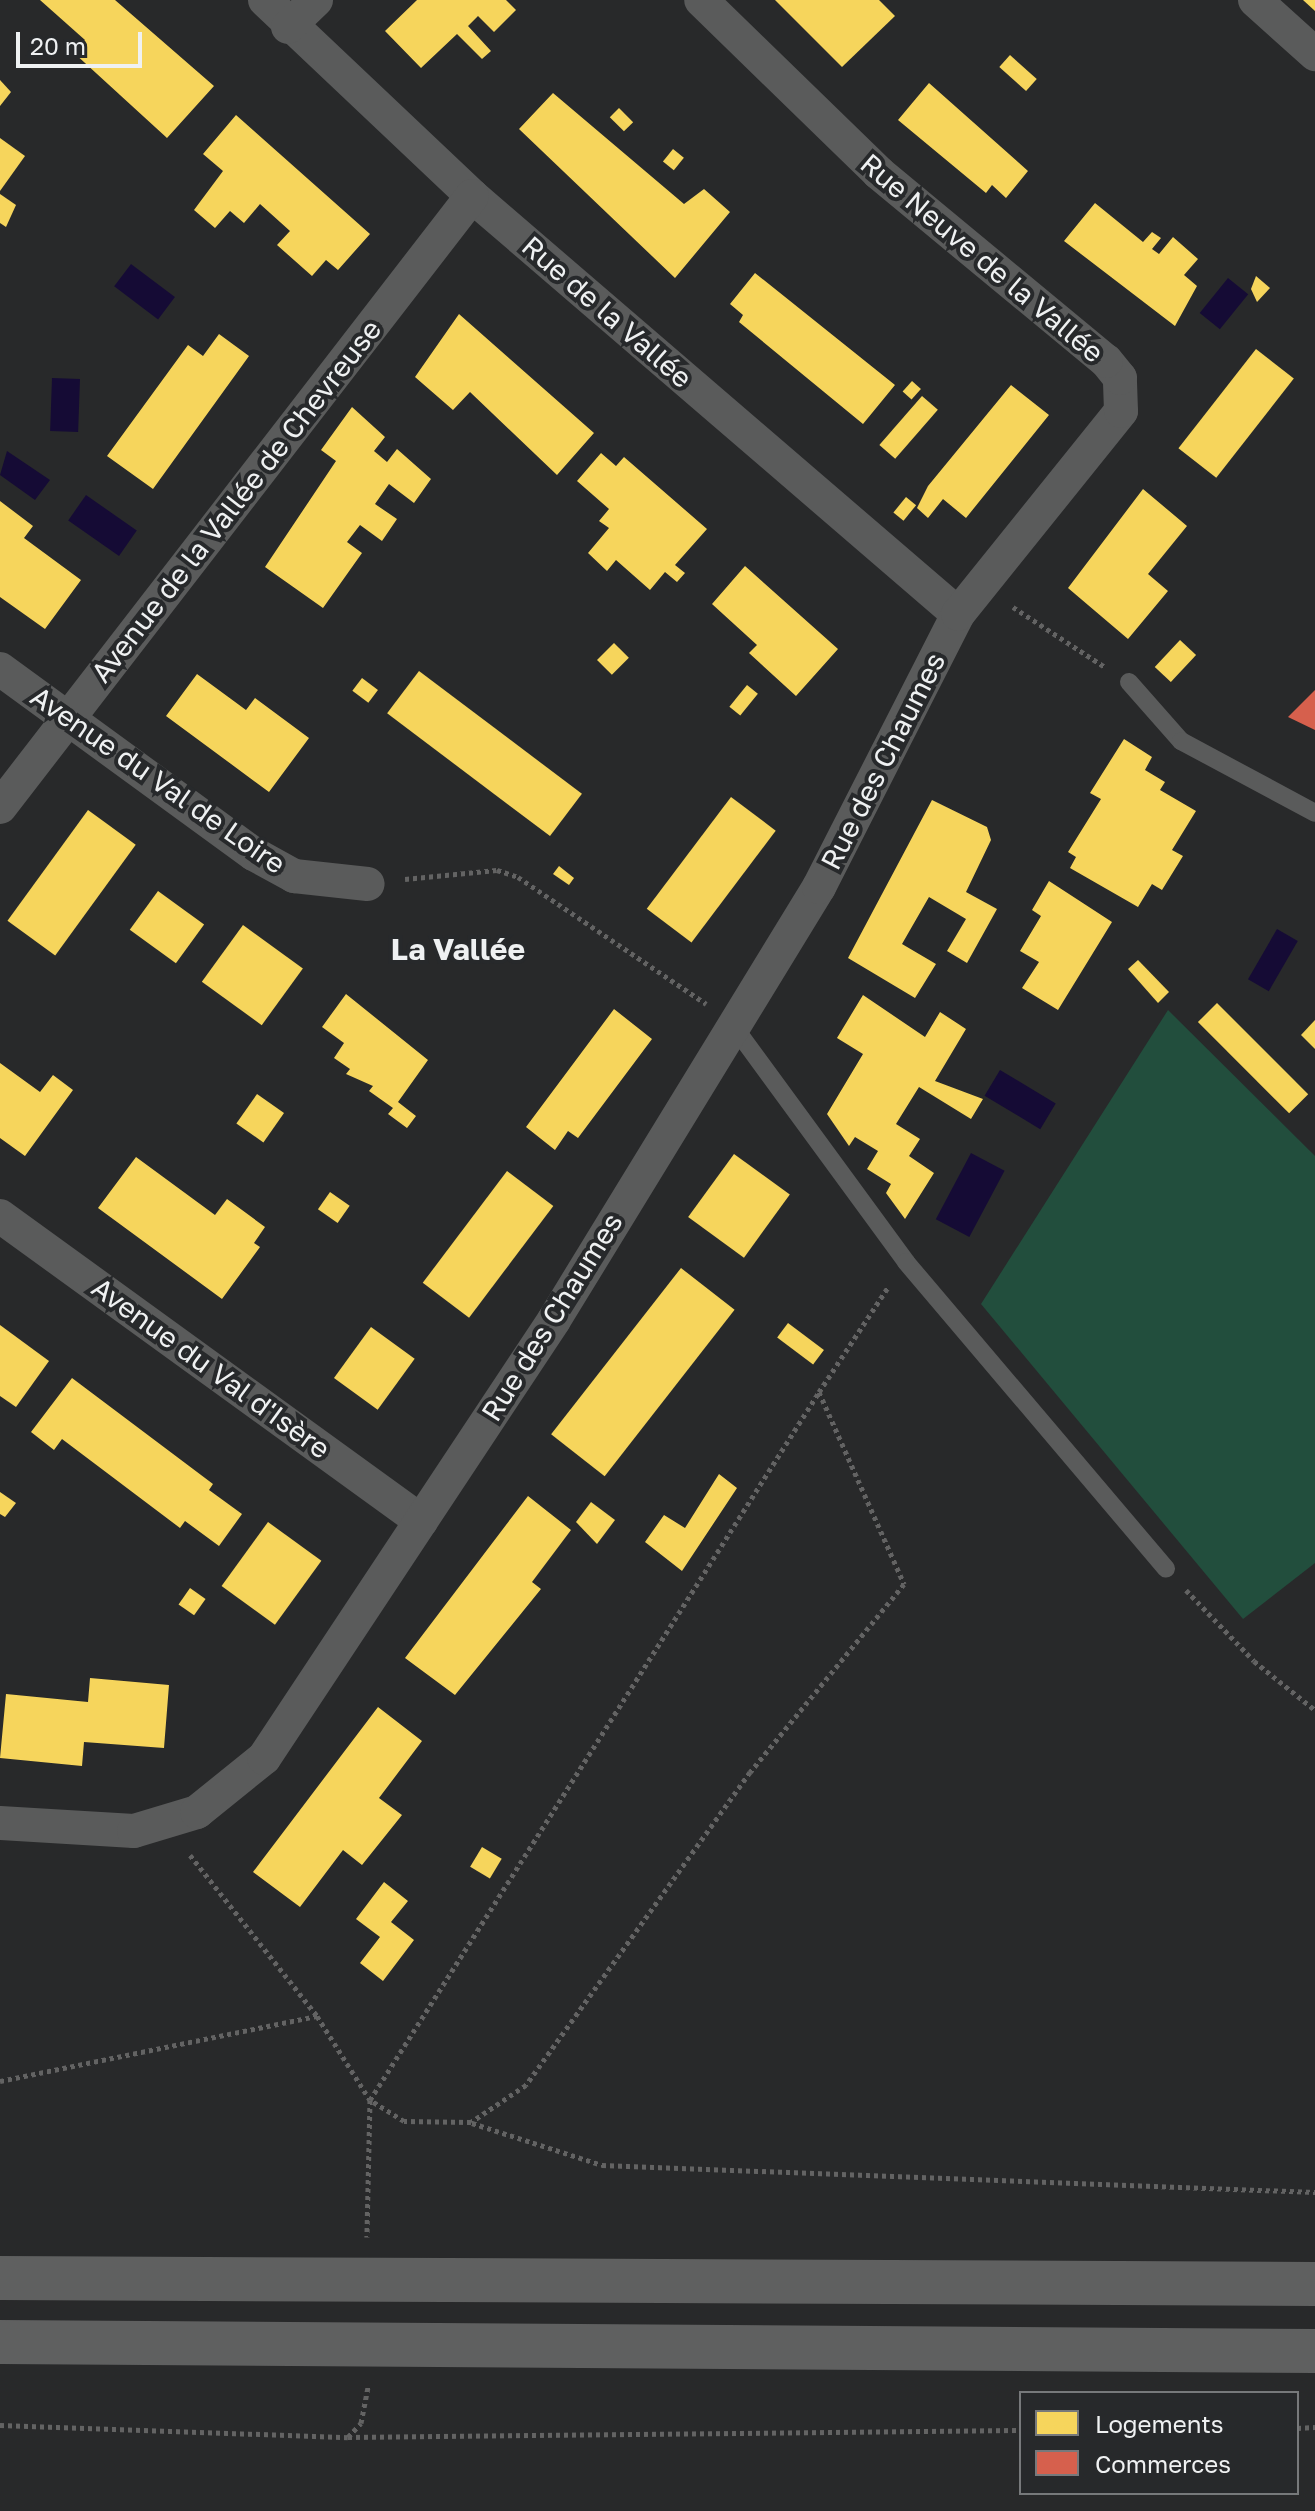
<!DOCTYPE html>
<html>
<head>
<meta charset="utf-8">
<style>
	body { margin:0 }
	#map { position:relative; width:1315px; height:2511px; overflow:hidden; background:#28292a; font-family:"Golos Text",sans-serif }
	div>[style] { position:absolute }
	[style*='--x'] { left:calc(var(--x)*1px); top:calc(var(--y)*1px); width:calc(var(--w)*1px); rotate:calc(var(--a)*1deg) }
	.green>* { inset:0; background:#224e3d }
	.water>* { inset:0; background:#150b35; transform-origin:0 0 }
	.homes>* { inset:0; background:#f6d55c; transform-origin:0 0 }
	.shops>* { inset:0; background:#d6604d }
	.path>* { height:5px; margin-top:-2.5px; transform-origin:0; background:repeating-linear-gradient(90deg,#636363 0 4px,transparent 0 8px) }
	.lane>* { height:18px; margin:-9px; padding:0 9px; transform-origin:9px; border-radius:9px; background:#5a5b5b }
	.street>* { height:34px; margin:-17px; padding:0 17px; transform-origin:17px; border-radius:17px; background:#5a5b5b }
	.highway>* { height:44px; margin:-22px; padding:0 22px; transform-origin:22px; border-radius:22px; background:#5f6060 }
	span { translate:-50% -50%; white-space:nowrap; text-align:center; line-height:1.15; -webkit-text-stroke:8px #27292b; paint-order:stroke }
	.street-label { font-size:28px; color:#eff1f2 }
	.neighbourhood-label { font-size:30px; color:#eff1f2; font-weight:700 }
	.legend { position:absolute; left:1019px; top:2391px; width:280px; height:104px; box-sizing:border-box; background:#27292b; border:2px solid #77797b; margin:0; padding:10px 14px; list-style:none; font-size:24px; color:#eff1f2 }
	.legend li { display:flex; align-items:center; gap:16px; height:40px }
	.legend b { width:40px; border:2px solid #77797b }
	.scale { position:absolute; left:16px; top:32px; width:126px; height:36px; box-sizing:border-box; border:4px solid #eff1f2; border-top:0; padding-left:10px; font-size:24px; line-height:28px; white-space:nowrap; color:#eff1f2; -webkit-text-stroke:6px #27292b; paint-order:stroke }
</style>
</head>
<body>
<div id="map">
	<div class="green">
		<div style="clip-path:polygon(1168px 1010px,1315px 1156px,1315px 1563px,1243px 1619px,981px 1304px)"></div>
	</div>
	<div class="water">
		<div style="left:131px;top:264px;width:55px;height:28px;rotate:37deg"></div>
		<div style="left:1228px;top:278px;width:26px;height:45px;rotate:39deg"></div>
		<div style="left:52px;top:378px;width:28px;height:53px;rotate:2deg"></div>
		<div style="clip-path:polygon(7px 451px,50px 480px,35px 500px,0 475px)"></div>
		<div style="left:86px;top:495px;width:62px;height:31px;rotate:35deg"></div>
		<div style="left:1277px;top:929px;width:24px;height:58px;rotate:30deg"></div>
		<div style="left:1000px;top:1070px;width:65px;height:30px;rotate:31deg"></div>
		<div style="left:971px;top:1153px;width:38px;height:75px;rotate:28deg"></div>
	</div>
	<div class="homes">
		<div style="clip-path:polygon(40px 0,115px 0,214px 86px,167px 138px,73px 52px,85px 40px)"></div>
		<div style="clip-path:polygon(417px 0,506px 0,516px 10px,494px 32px,478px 16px,468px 26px,491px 51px,482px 59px,457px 34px,421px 68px,385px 31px)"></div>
		<div style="clip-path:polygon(775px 0,879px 0,895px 16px,842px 67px)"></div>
		<div style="clip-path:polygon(1303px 0,1315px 0,1315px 11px)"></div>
		<div style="left:1010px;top:55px;width:36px;height:16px;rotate:42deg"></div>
		<div style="clip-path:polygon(0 80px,11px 92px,0 106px)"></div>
		<div style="clip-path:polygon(929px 83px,1028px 171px,1006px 198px,992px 185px,986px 193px,898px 120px)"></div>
		<div style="clip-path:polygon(553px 93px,684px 204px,704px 189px,730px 212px,675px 278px,519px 129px)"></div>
		<div style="left:619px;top:108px;width:20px;height:13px;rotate:45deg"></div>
		<div style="clip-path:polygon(236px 115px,370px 234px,338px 270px,326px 260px,312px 276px,277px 245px,290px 231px,260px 204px,244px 223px,230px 211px,215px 228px,194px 210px,223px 171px,203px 154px)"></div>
		<div style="clip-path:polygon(0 138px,25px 156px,0 191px)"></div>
		<div style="left:673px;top:149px;width:14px;height:16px;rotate:39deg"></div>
		<div style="clip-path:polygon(0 194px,16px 205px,6px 227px,0 223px)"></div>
		<div style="clip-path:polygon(1095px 203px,1143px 242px,1152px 232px,1161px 238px,1152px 249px,1159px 254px,1173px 237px,1198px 259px,1184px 275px,1197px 286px,1175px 326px,1064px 241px)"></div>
		<div style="clip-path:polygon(755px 273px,895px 385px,863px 424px,739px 322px,743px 315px,730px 304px)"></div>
		<div style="clip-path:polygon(1256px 276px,1270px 288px,1257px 302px,1251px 289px)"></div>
		<div style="clip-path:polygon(459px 314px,594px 433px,557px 475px,470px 392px,453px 410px,415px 377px)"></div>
		<div style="clip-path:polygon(219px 334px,249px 356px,153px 489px,107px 456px,188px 345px,203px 356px)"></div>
		<div style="left:1256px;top:349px;width:48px;height:126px;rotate:38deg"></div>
		<div style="left:912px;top:381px;width:12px;height:14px;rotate:42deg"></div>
		<div style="clip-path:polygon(1011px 385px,1049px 415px,966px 518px,943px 499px,928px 518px,917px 508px,928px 486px)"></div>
		<div style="left:922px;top:396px;width:21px;height:65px;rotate:41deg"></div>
		<div style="clip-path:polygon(352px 407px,385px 437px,374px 451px,387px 462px,397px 449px,431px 479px,414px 503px,389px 484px,375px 504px,397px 519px,382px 541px,360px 525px,347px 542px,362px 553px,323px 608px,265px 567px,336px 461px,321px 450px)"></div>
		<div style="clip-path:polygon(601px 453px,616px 466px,624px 457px,707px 529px,675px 565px,685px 573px,677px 582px,665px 572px,650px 590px,616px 560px,607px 571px,588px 553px,609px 528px,599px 521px,609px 509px,577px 481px)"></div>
		<div style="clip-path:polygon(1143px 489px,1187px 526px,1148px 574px,1168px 591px,1128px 639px,1068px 588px)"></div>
		<div style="left:906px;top:497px;width:13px;height:20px;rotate:39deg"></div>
		<div style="clip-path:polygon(0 501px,33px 526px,24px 538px,81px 580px,45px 629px,0 597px)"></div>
		<div style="clip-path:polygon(745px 566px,838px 649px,796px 696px,749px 653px,757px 645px,712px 604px)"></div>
		<div style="left:1180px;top:640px;width:22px;height:37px;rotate:43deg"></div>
		<div style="left:614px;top:643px;width:21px;height:24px;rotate:45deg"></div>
		<div style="left:419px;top:671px;width:204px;height:53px;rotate:37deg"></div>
		<div style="clip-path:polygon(197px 674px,246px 710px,255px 698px,309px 738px,269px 792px,166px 716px)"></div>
		<div style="left:362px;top:678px;width:20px;height:16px;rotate:37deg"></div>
		<div style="left:747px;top:685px;width:14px;height:28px;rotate:39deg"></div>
		<div style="clip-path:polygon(1124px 739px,1152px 757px,1145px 770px,1165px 782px,1160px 790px,1196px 811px,1172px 850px,1183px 856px,1162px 890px,1152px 884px,1138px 907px,1070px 868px,1076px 857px,1068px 852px,1101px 799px,1090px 793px)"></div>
		<div style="left:731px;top:797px;width:56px;height:140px;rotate:37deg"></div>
		<div style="clip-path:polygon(932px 800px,987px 827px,991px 840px,966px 892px,997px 909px,967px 963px,947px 951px,966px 919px,929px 897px,902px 944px,936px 964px,915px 998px,848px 958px)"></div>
		<div style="left:88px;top:810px;width:59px;height:137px;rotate:36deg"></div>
		<div style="clip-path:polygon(559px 866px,574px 878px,569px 885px,553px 874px)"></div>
		<div style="clip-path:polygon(1049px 881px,1112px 922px,1058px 1010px,1022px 988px,1039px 962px,1020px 951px,1041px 916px,1032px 910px)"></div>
		<div style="left:158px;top:891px;width:57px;height:48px;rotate:36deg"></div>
		<div style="left:243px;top:925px;width:74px;height:70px;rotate:36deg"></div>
		<div style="clip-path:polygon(1138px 960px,1169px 992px,1158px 1003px,1128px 969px)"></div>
		<div style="clip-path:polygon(346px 994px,428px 1060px,398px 1102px,416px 1116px,407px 1128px,388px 1114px,393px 1108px,369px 1091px,373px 1086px,346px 1074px,350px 1069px,334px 1058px,344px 1043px,322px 1027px)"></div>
		<div style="clip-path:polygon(863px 995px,925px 1037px,940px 1012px,966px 1029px,935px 1081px,983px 1099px,971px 1119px,919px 1087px,896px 1124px,920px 1139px,909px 1156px,934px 1173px,905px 1219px,886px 1193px,891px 1184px,867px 1169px,878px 1151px,855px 1137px,849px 1146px,827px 1114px,863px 1054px,837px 1038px)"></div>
		<div style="left:1217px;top:1003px;width:129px;height:27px;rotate:45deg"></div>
		<div style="clip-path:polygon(614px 1009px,652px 1039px,578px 1138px,568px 1131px,555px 1150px,526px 1127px)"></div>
		<div style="clip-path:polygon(1315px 1020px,1315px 1049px,1301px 1035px)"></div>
		<div style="clip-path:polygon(0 1063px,40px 1092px,53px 1075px,73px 1090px,25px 1156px,0 1138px)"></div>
		<div style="left:257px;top:1094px;width:33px;height:36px;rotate:35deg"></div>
		<div style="left:734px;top:1154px;width:69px;height:78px;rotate:36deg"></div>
		<div style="clip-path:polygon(136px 1157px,215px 1215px,227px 1199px,265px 1227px,254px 1243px,260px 1247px,222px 1299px,98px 1208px)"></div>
		<div style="left:507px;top:1171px;width:58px;height:140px;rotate:37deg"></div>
		<div style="left:330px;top:1192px;width:24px;height:21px;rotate:35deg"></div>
		<div style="left:681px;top:1268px;width:68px;height:211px;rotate:38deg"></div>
		<div style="left:788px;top:1323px;width:45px;height:18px;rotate:37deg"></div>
		<div style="clip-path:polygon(0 1325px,49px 1361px,16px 1407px,0 1396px)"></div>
		<div style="left:371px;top:1327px;width:54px;height:63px;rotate:36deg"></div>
		<div style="clip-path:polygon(72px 1378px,213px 1484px,209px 1490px,242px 1514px,219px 1546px,185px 1521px,180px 1528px,62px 1439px,54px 1450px,31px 1432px)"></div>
		<div style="clip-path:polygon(719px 1474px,737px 1488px,682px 1571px,645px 1542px,664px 1515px,685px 1528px)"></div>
		<div style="clip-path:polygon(0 1492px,16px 1503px,5px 1517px,0 1514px)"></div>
		<div style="clip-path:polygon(528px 1496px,571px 1530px,532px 1582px,541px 1589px,455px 1695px,405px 1658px)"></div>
		<div style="clip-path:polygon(591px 1502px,615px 1520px,597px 1544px,576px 1522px)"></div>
		<div style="left:268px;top:1522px;width:66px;height:79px;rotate:36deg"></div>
		<div style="left:190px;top:1588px;width:19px;height:20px;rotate:35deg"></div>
		<div style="clip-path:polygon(90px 1678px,169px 1685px,164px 1748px,84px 1742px,82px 1766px,0 1758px,6px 1694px,88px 1702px)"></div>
		<div style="clip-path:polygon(378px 1707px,422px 1741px,379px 1798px,402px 1815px,362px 1865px,343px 1850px,300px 1907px,253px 1872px)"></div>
		<div style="left:482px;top:1847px;width:23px;height:23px;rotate:31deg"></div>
		<div style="clip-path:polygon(384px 1882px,408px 1901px,391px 1922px,414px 1940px,383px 1981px,360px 1963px,380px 1937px,356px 1919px)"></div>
	</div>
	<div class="shops">
		<div style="clip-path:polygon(1315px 690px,1315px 730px,1288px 717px)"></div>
	</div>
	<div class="path">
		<div style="--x:1013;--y:607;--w:110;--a:33.1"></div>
		<div style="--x:405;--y:879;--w:92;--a:-5.6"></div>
		<div style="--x:497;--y:870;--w:22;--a:18"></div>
		<div style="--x:518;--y:877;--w:227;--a:34"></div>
		<div style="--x:819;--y:1392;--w:210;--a:66.1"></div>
		<div style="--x:904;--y:1584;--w:243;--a:129.3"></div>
		<div style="--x:750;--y:1772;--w:385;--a:125.6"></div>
		<div style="--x:526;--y:2085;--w:66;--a:146.1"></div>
		<div style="--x:471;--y:2122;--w:67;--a:-179.1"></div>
		<div style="--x:404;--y:2121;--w:40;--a:-148"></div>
		<div style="--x:370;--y:2100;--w:838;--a:-57.62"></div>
		<div style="--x:819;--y:1392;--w:127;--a:-56.6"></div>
		<div style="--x:1186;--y:1590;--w:98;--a:46.2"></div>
		<div style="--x:1254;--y:1661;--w:78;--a:38.8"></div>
		<div style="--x:190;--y:1855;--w:205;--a:51.7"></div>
		<div style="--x:317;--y:2016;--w:99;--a:57.8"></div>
		<div style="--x:370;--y:2100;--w:137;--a:91.3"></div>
		<div style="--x:0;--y:2081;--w:324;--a:-11.6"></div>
		<div style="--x:472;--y:2123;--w:137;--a:17.9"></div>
		<div style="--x:602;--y:2165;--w:714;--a:2.17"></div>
		<div style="--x:0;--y:2425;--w:348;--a:2"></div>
		<div style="--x:348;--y:2437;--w:19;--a:-47"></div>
		<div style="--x:361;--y:2423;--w:37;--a:-79"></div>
		<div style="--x:1297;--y:2428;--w:18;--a:-3"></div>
		<div style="--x:348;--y:2437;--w:673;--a:-0.6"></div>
	</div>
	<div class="lane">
		<div style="--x:1129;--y:682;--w:79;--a:48.6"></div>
		<div style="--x:1181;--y:741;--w:152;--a:28.2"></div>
		<div style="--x:732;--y:1024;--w:295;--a:53.8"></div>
		<div style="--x:906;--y:1262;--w:402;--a:49.7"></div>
	</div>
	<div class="street">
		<div style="--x:265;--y:0;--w:285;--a:43.4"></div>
		<div style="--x:472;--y:196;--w:641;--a:40.7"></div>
		<div style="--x:1255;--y:0;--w:81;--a:42"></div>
		<div style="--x:288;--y:27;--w:39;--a:-44"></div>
		<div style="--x:0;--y:669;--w:314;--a:36.1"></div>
		<div style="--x:254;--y:854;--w:46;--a:28.8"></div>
		<div style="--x:294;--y:876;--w:74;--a:6.2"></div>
		<div style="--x:0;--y:807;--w:772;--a:-52.31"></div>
		<div style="--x:0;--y:1216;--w:520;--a:35.92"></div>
		<div style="--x:0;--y:1823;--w:134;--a:3.4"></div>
		<div style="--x:134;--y:1831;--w:66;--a:-16.8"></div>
		<div style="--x:197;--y:1812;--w:86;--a:-38.9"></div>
		<div style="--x:264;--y:1758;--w:525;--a:-56.49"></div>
		<div style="--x:554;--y:1320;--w:508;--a:-58.53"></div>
		<div style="--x:819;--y:887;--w:306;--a:-63"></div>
		<div style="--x:958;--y:614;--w:260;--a:-51.2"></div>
		<div style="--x:1121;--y:411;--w:33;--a:-92"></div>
		<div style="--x:1120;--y:378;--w:22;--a:-129"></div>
		<div style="--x:1106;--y:361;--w:295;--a:-140.4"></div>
		<div style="--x:879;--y:173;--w:248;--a:-135.8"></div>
	</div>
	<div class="highway">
		<div style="--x:0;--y:2278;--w:1315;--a:0.26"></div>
		<div style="--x:0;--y:2342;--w:1315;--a:0.39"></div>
	</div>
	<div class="street-label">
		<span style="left:982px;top:258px;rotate:40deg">Rue Neuve de la Vallée</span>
		<span style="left:607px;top:312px;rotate:41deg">Rue de la Vallée</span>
		<span style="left:236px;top:501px;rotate:-52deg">Avenue de la Vallée de Chevreuse</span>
		<span style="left:883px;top:761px;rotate:-63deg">Rue des Chaumes</span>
		<span style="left:158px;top:780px;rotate:35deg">Avenue du Val de Loire</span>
		<span style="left:552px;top:1317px;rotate:-58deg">Rue des Chaumes</span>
		<span style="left:211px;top:1368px;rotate:36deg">Avenue du Val d'Isère</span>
	</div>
	<div class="neighbourhood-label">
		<span style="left:458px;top:949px">La Vallée</span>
	</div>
	<ul class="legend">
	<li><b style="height:22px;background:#f6d55c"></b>Logements</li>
	<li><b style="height:22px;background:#d6604d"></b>Commerces</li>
	</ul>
	<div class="scale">20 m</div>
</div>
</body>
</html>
